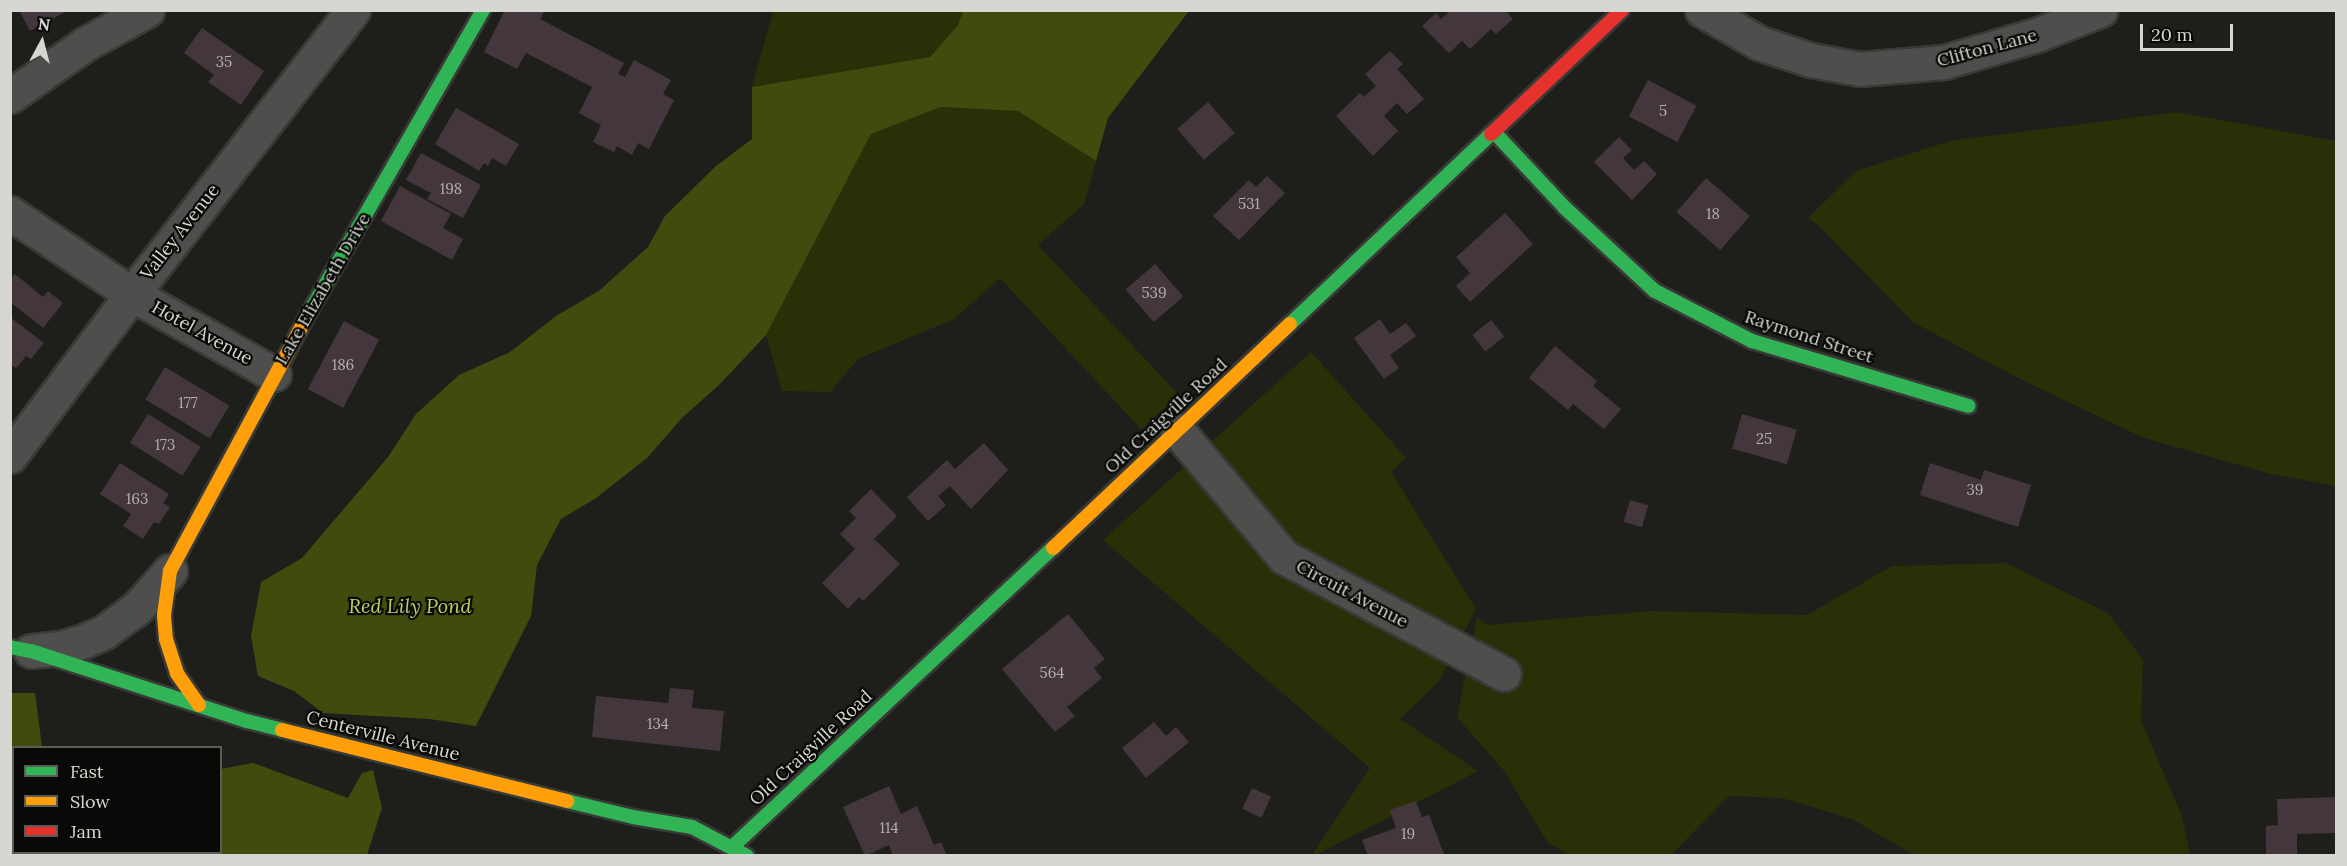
<!DOCTYPE html>
<html>
<head>
<meta charset="utf-8">
<style>
	body { margin:0 }
	#map { position:relative; width:2347px; height:866px; overflow:hidden; background:#1e1f1a; font-family:Lora,serif }
	div>[style] { position:absolute }
	[style*='--x'] { left:calc(var(--x)*1px); top:calc(var(--y)*1px); width:calc(var(--w)*1px); rotate:calc(var(--a)*1deg) }
	.green>* { inset:0; background:#2b2f08 }
	.water>* { inset:0; background:#434a0d }
	.building>* { inset:0; background:#43373d; transform-origin:0 0 }
	.roads { filter:drop-shadow(2px 0 #393937) drop-shadow(-2px 0 #393937) drop-shadow(0 2px #393937) drop-shadow(0 -2px #393937) }
	.street>* { height:33px; margin:-16.5px; padding:0 16.5px; transform-origin:16.5px; border-radius:16.5px; background:#4e4f4c }
	.fast>* { height:14px; margin:-7px; padding:0 7px; transform-origin:7px; border-radius:7px; background:#30b455 }
	.slow>* { height:14px; margin:-7px; padding:0 7px; transform-origin:7px; border-radius:7px; background:#ff9f0a }
	.jam>* { height:14px; margin:-7px; padding:0 7px; transform-origin:7px; border-radius:7px; background:#e5322d }
	span { translate:-50% -50%; white-space:nowrap; text-align:center; line-height:1.15; -webkit-text-stroke:4.5px #090a07; paint-order:stroke }
	.number-label { font-size:15px; color:#b1afad }
	.number-label span { -webkit-text-stroke-width:0 }
	.street-label { font-size:18px; color:#d6d7d2 }
	.water-label { font-size:20px; color:#bfcf60; font-style:italic }
	.frame { position:absolute; inset:0; border:12px solid #d6d7d2; pointer-events:none }
	.legend { position:absolute; left:12px; top:746px; width:210px; height:108px; box-sizing:border-box; background:#090a07; border:2px solid #5b5c58; margin:0; padding:8px 10px; list-style:none; font-size:18px; color:#d6d7d2 }
	.legend li { display:flex; align-items:center; gap:12px; height:30px }
	.legend b { width:30px; border:2px solid #5b5c58 }
	.north { position:absolute; left:12px; top:12px; width:60px; height:60px; -webkit-text-stroke:4px #090a07; paint-order:stroke; rotate:7deg; font-size:16px; font-weight:700; line-height:24px; text-align:center; color:#d6d7d2 }
	.north::after { content:''; display:block; margin:auto; width:21px; height:27px; background:#d6d7d2; clip-path:polygon(50% 0,100% 100%,50% 72%,0 100%) }
	.scale { position:absolute; left:2140px; top:24px; width:93px; height:27px; box-sizing:border-box; border:3px solid #d6d7d2; border-top:0; padding-left:8px; font-size:18px; line-height:21px; white-space:nowrap; color:#d6d7d2; -webkit-text-stroke:4px #090a07; paint-order:stroke }
</style>
</head>
<body>
<div id="map">
	<div class="green">
		<div style="clip-path:polygon(773px 11px,963px 11px,958px 25px,930px 57px,752px 87px)"></div>
		<div style="clip-path:polygon(941px 107px,1018px 111px,1096px 161px,1084px 204px,1038px 245px,1179px 395px,1141px 429px,1000px 278px,954px 319px,858px 359px,830px 392px,782px 391px,766px 335px,871px 134px)"></div>
		<div style="clip-path:polygon(2176px 112px,2336px 141px,2336px 486px,2271px 474px,2144px 438px,2020px 379px,1913px 322px,1818px 225px,1808px 218px,1856px 171px,1950px 141px)"></div>
		<div style="clip-path:polygon(1311px 352px,1406px 458px,1391px 472px,1476px 609px,1439px 681px,1400px 719px,1478px 771px,1316px 855px,1312px 855px,1370px 768px,1103px 540px)"></div>
		<div style="clip-path:polygon(2006px 563px,2108px 613px,2143px 660px,2141px 720px,2182px 816px,2190px 855px,1914px 855px,1852px 819px,1782px 798px,1729px 796px,1671px 855px,1570px 855px,1548px 843px,1504px 771px,1457px 717px,1477px 617px,1487px 625px,1651px 611px,1807px 615px,1892px 566px)"></div>
	</div>
	<div class="water">
		<div style="clip-path:polygon(963px 11px,1189px 11px,1108px 118px,1096px 161px,1018px 111px,941px 107px,871px 134px,766px 335px,719px 385px,682px 418px,647px 458px,596px 498px,561px 519px,537px 565px,531px 616px,476px 726px,429px 719px,323px 713px,294px 691px,258px 676px,251px 636px,261px 582px,302px 558px,388px 457px,416px 414px,459px 375px,510px 352px,556px 316px,600px 290px,648px 247px,665px 216px,716px 166px,752px 139px,752px 87px,930px 57px,958px 25px)"></div>
		<div style="clip-path:polygon(11px 693px,35px 693px,42px 747px,14px 748px,14px 852px,220px 852px,221px 769px,253px 763px,348px 798px,362px 773px,373px 770px,382px 808px,367px 855px,11px 855px)"></div>
	</div>
	<div class="building">
		<div style="clip-path:polygon(19px 10px,69px 10px,30px 31px)"></div>
		<div style="clip-path:polygon(505px 10px,545px 10px,540px 19px,624px 63px,618px 74px,625px 77px,634px 60px,671px 80px,663px 94px,674px 100px,649px 149px,638px 143px,632px 155px,617px 146px,614px 152px,593px 142px,601px 125px,579px 113px,592px 87px,526px 53px,517px 69px,484px 52px)"></div>
		<div style="clip-path:polygon(1451px 10px,1505px 10px,1513px 19px,1496px 34px,1491px 29px,1470px 49px,1462px 41px,1449px 53px,1422px 26px,1436px 13px,1441px 19px)"></div>
		<div style="clip-path:polygon(202px 28px,264px 71px,241px 105px,208px 82px,214px 75px,184px 53px)"></div>
		<div style="clip-path:polygon(1390px 51px,1403px 64px,1397px 69px,1424px 99px,1407px 114px,1397px 103px,1384px 116px,1398px 131px,1373px 156px,1336px 116px,1360px 93px,1364px 97px,1376px 86px,1365px 74px)"></div>
		<div style="left:1648px;top:80px;width:55px;height:41px;rotate:28deg"></div>
		<div style="left:1208px;top:102px;width:41px;height:41px;rotate:49deg"></div>
		<div style="clip-path:polygon(456px 108px,519px 144px,506px 166px,492px 158px,488px 166px,484px 163px,479px 171px,435px 144px)"></div>
		<div style="clip-path:polygon(1619px 137px,1632px 150px,1623px 158px,1634px 170px,1644px 161px,1657px 174px,1632px 200px,1594px 162px)"></div>
		<div style="clip-path:polygon(421px 153px,481px 185px,463px 218px,427px 199px,431px 193px,406px 180px)"></div>
		<div style="clip-path:polygon(1267px 176px,1285px 193px,1239px 240px,1213px 216px,1249px 180px,1256px 187px)"></div>
		<div style="left:1706px;top:178px;width:58px;height:45px;rotate:41deg"></div>
		<div style="clip-path:polygon(400px 186px,451px 214px,443px 228px,463px 239px,452px 260px,381px 221px)"></div>
		<div style="clip-path:polygon(1505px 213px,1533px 244px,1470px 302px,1456px 286px,1470px 273px,1456px 257px)"></div>
		<div style="left:1155px;top:264px;width:43px;height:39px;rotate:49deg"></div>
		<div style="clip-path:polygon(15px 274px,43px 297px,48px 291px,63px 303px,43px 328px,10px 302px,10px 280px)"></div>
		<div style="clip-path:polygon(10px 317px,44px 343px,31px 359px,26px 356px,16px 368px,10px 364px)"></div>
		<div style="clip-path:polygon(1380px 319px,1390px 334px,1406px 323px,1416px 336px,1390px 355px,1399px 368px,1384px 379px,1354px 338px)"></div>
		<div style="left:1491px;top:320px;width:21px;height:24px;rotate:51deg"></div>
		<div style="left:344px;top:321px;width:40px;height:77px;rotate:28deg"></div>
		<div style="clip-path:polygon(1555px 346px,1597px 381px,1593px 386px,1621px 409px,1604px 429px,1573px 404px,1568px 410px,1529px 378px)"></div>
		<div style="left:165px;top:367px;width:75px;height:38px;rotate:31deg"></div>
		<div style="left:148px;top:414px;width:62px;height:34px;rotate:32deg"></div>
		<div style="left:1742px;top:414px;width:57px;height:36px;rotate:16deg"></div>
		<div style="clip-path:polygon(984px 443px,1008px 470px,971px 509px,950px 486px,938px 496px,946px 505px,928px 521px,907px 497px,947px 460px,955px 469px)"></div>
		<div style="clip-path:polygon(120px 463px,169px 494px,163px 503px,170px 507px,159px 524px,154px 522px,143px 539px,123px 526px,131px 514px,100px 494px)"></div>
		<div style="clip-path:polygon(1930px 463px,1981px 480px,1984px 470px,2031px 485px,2018px 527px,1920px 495px)"></div>
		<div style="clip-path:polygon(871px 489px,897px 516px,874px 539px,900px 564px,863px 601px,859px 597px,848px 609px,822px 583px,855px 549px,840px 534px,856px 518px,849px 511px)"></div>
		<div style="left:1630px;top:500px;width:19px;height:23px;rotate:16deg"></div>
		<div style="clip-path:polygon(1068px 614px,1105px 659px,1094px 668px,1102px 678px,1067px 707px,1075px 716px,1055px 732px,1002px 669px)"></div>
		<div style="clip-path:polygon(670px 688px,694px 690px,692px 708px,724px 711px,720px 751px,592px 737px,596px 696px,668px 703px)"></div>
		<div style="clip-path:polygon(1154px 722px,1166px 736px,1176px 727px,1189px 742px,1146px 778px,1122px 748px)"></div>
		<div style="clip-path:polygon(889px 786px,901px 814px,917px 806px,934px 845px,941px 842px,947px 856px,893px 856px,889px 845px,865px 856px,843px 807px)"></div>
		<div style="left:1252px;top:788px;width:21px;height:23px;rotate:25deg"></div>
		<div style="clip-path:polygon(2336px 797px,2336px 833px,2297px 834px,2297px 856px,2266px 856px,2266px 826px,2278px 825px,2277px 799px)"></div>
		<div style="clip-path:polygon(1416px 801px,1422px 817px,1429px 815px,1444px 854px,1368px 856px,1362px 840px,1396px 828px,1390px 810px)"></div>
	</div>
	<div class="roads">
		<div class="street">
			<div style="--x:1702;--y:10;--w:66;--a:30.1"></div>
			<div style="--x:1759;--y:43;--w:55;--a:18.1"></div>
			<div style="--x:1811;--y:60;--w:50;--a:10.4"></div>
			<div style="--x:1860;--y:69;--w:84;--a:-4.8"></div>
			<div style="--x:1944;--y:62;--w:99;--a:-16.4"></div>
			<div style="--x:2039;--y:34;--w:66;--a:-21.5"></div>
			<div style="--x:10;--y:96;--w:91;--a:-34.7"></div>
			<div style="--x:85;--y:44;--w:71;--a:-28.7"></div>
			<div style="--x:10;--y:213;--w:146;--a:33.6"></div>
			<div style="--x:132;--y:294;--w:163;--a:29.4"></div>
			<div style="--x:1177;--y:430;--w:166;--a:49.9"></div>
			<div style="--x:1284;--y:557;--w:249;--a:28"></div>
			<div style="--x:10;--y:456;--w:203;--a:-53"></div>
			<div style="--x:132;--y:294;--w:360;--a:-52.1"></div>
			<div style="--x:31;--y:651;--w:29;--a:-6"></div>
			<div style="--x:60;--y:648;--w:25;--a:-16"></div>
			<div style="--x:84;--y:641;--w:22;--a:-24"></div>
			<div style="--x:104;--y:632;--w:41;--a:-36"></div>
			<div style="--x:137;--y:608;--w:50;--a:-48.3"></div>
		</div>
		<div class="fast">
			<div style="--x:1494;--y:132;--w:104;--a:46.9"></div>
			<div style="--x:1565;--y:208;--w:122;--a:42.7"></div>
			<div style="--x:1655;--y:291;--w:109;--a:27.3"></div>
			<div style="--x:1752;--y:341;--w:226;--a:16.7"></div>
			<div style="--x:306;--y:318;--w:355;--a:-60.1"></div>
			<div style="--x:1290;--y:324;--w:277;--a:-43.4"></div>
			<div style="--x:10;--y:647;--w:21;--a:11"></div>
			<div style="--x:31;--y:651;--w:227;--a:18"></div>
			<div style="--x:247;--y:721;--w:36;--a:14"></div>
			<div style="--x:567;--y:801;--w:68;--a:13.6"></div>
			<div style="--x:633;--y:817;--w:60;--a:9.6"></div>
			<div style="--x:692;--y:827;--w:62;--a:27.8"></div>
			<div style="--x:732;--y:847;--w:439;--a:-43"></div>
		</div>
		<div class="slow">
			<div style="--x:1053;--y:548;--w:326;--a:-43.4"></div>
			<div style="--x:199;--y:705;--w:39;--a:-125"></div>
			<div style="--x:177;--y:673;--w:36;--a:-108"></div>
			<div style="--x:166;--y:639;--w:24;--a:-95"></div>
			<div style="--x:164;--y:615;--w:44;--a:-82.2"></div>
			<div style="--x:170;--y:571;--w:287;--a:-61.7"></div>
			<div style="--x:282;--y:730;--w:294;--a:14"></div>
		</div>
		<div class="jam">
			<div style="--x:1491;--y:134;--w:180;--a:-43.4"></div>
		</div>
	</div>
	<div class="number-label">
		<span style="left:224px;top:62px">35</span>
		<span style="left:1663px;top:111px">5</span>
		<span style="left:451px;top:189px">198</span>
		<span style="left:1249px;top:204px">531</span>
		<span style="left:1713px;top:214px">18</span>
		<span style="left:1154px;top:293px">539</span>
		<span style="left:343px;top:365px">186</span>
		<span style="left:188px;top:403px">177</span>
		<span style="left:1764px;top:439px">25</span>
		<span style="left:165px;top:445px">173</span>
		<span style="left:1975px;top:490px">39</span>
		<span style="left:137px;top:499px">163</span>
		<span style="left:1052px;top:673px">564</span>
		<span style="left:658px;top:724px">134</span>
		<span style="left:889px;top:828px">114</span>
		<span style="left:1408px;top:834px">19</span>
	</div>
	<div class="street-label">
		<span style="left:1987px;top:48px;rotate:-15deg">Clifton Lane</span>
		<span style="left:180px;top:232px;rotate:-52deg">Valley Avenue</span>
		<span style="left:323px;top:289px;rotate:-60deg">Lake Elizabeth Drive</span>
		<span style="left:202px;top:333px;rotate:29deg">Hotel Avenue</span>
		<span style="left:1809px;top:337px;rotate:18deg">Raymond Street</span>
		<span style="left:1166px;top:416px;rotate:-43deg">Old Craigville Road</span>
		<span style="left:1352px;top:594px;rotate:28deg">Circuit Avenue</span>
		<span style="left:383px;top:736px;rotate:14deg">Centerville Avenue</span>
		<span style="left:811px;top:748px;rotate:-43deg">Old Craigville Road</span>
	</div>
	<div class="water-label">
		<span style="left:410px;top:605px">Red Lily Pond</span>
	</div>
	<div class="frame"></div>
	<ul class="legend">
	<li><b style="height:8px;background:#30b455"></b>Fast</li>
	<li><b style="height:8px;background:#ff9f0a"></b>Slow</li>
	<li><b style="height:8px;background:#e5322d"></b>Jam</li>
	</ul>
	<div class="north">N</div>
	<div class="scale">20 m</div>
</div>
</body>
</html>
